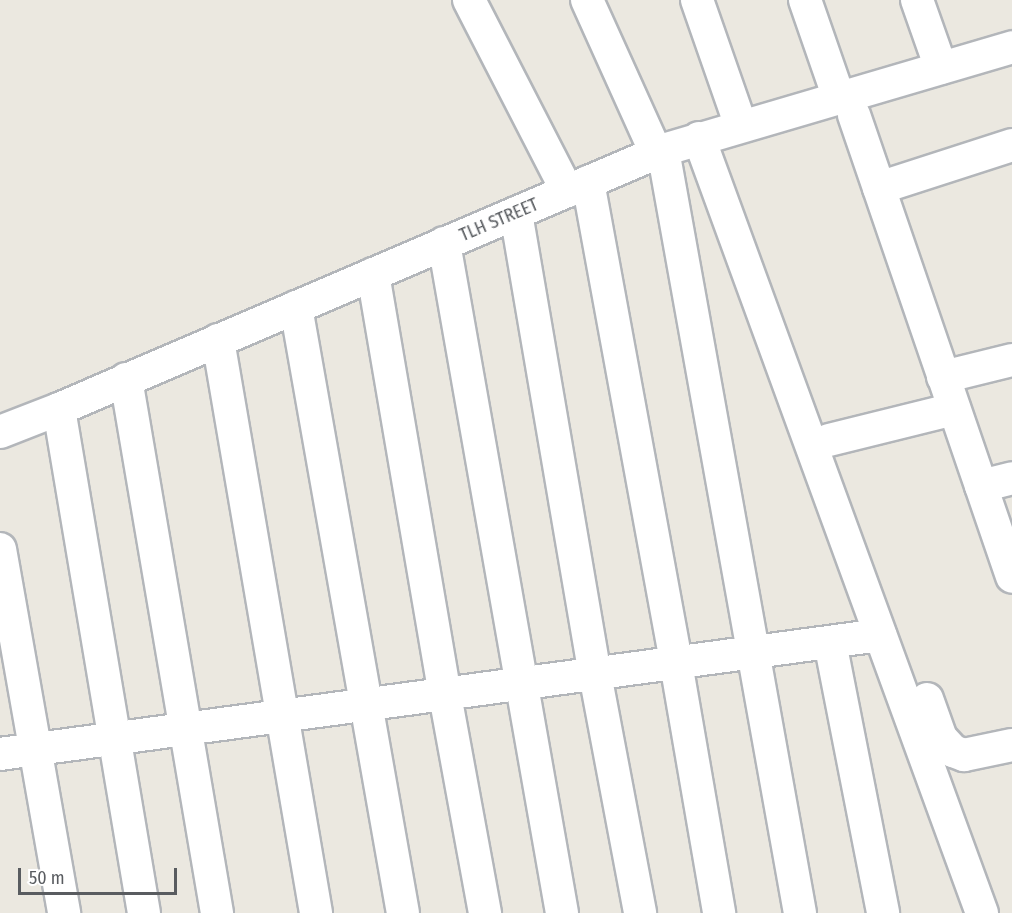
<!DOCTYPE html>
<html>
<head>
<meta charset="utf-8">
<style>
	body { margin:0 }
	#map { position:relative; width:1012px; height:913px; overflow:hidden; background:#ebe8e0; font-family:"Fira Sans Condensed",sans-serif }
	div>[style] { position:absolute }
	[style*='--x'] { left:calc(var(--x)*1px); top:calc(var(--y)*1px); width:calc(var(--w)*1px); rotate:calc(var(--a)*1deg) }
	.roads { filter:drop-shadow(2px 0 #b3b6ba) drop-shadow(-2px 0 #b3b6ba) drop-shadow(0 2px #b3b6ba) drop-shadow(0 -2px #b3b6ba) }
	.minor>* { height:32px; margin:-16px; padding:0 16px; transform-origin:16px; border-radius:16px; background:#fff }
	span { translate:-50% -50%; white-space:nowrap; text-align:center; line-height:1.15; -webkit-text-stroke:4.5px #fff; paint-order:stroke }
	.street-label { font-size:18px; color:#595c60 }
	.scale { position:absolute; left:18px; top:868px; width:159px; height:27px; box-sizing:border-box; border:3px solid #595c60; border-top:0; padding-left:8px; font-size:18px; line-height:21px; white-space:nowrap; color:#595c60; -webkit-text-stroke:4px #fff; paint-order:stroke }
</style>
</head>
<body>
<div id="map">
	<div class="roads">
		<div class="minor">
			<div style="--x:469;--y:0;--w:215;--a:62.8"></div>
			<div style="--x:587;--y:0;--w:168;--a:65.7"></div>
			<div style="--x:697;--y:0;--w:133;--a:70.8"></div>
			<div style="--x:805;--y:0;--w:104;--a:70.9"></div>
			<div style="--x:917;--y:0;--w:72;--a:70.6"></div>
			<div style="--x:854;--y:115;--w:488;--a:71.1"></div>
			<div style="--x:699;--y:138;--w:825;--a:69.94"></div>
			<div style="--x:663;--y:150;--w:775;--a:79.82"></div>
			<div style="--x:588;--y:182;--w:489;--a:79.6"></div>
			<div style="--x:676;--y:663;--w:254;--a:80.2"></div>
			<div style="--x:879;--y:188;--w:140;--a:-17.9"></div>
			<div style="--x:516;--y:213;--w:468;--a:80.3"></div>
			<div style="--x:595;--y:674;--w:243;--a:79.3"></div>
			<div style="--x:444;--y:243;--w:680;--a:80.01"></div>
			<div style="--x:373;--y:274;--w:427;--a:80.3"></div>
			<div style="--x:445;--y:695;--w:222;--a:79.6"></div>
			<div style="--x:296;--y:307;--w:615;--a:79.99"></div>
			<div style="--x:218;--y:340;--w:581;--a:80.29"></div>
			<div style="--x:943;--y:377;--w:71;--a:-13.8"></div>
			<div style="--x:126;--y:379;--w:542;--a:80.33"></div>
			<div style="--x:59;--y:409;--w:511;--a:80.43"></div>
			<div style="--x:0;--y:432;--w:63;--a:-21.3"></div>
			<div style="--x:59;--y:409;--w:657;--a:-23.21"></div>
			<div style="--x:663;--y:150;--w:364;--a:-16.4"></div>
			<div style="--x:829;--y:440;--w:129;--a:-13.9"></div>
			<div style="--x:981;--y:486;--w:32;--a:-14"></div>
			<div style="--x:0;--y:549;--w:370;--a:80"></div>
			<div style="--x:830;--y:642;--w:276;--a:78.9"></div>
			<div style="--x:927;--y:699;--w:41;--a:70.3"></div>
			<div style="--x:941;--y:738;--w:18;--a:47"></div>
			<div style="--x:953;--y:751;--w:12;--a:20"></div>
			<div style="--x:964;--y:755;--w:49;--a:-11.8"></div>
			<div style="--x:0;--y:754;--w:888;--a:-7.7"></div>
		</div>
	</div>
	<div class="street-label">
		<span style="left:499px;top:220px;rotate:-23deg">TLH STREET</span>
	</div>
	<div class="scale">50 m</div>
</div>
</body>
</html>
